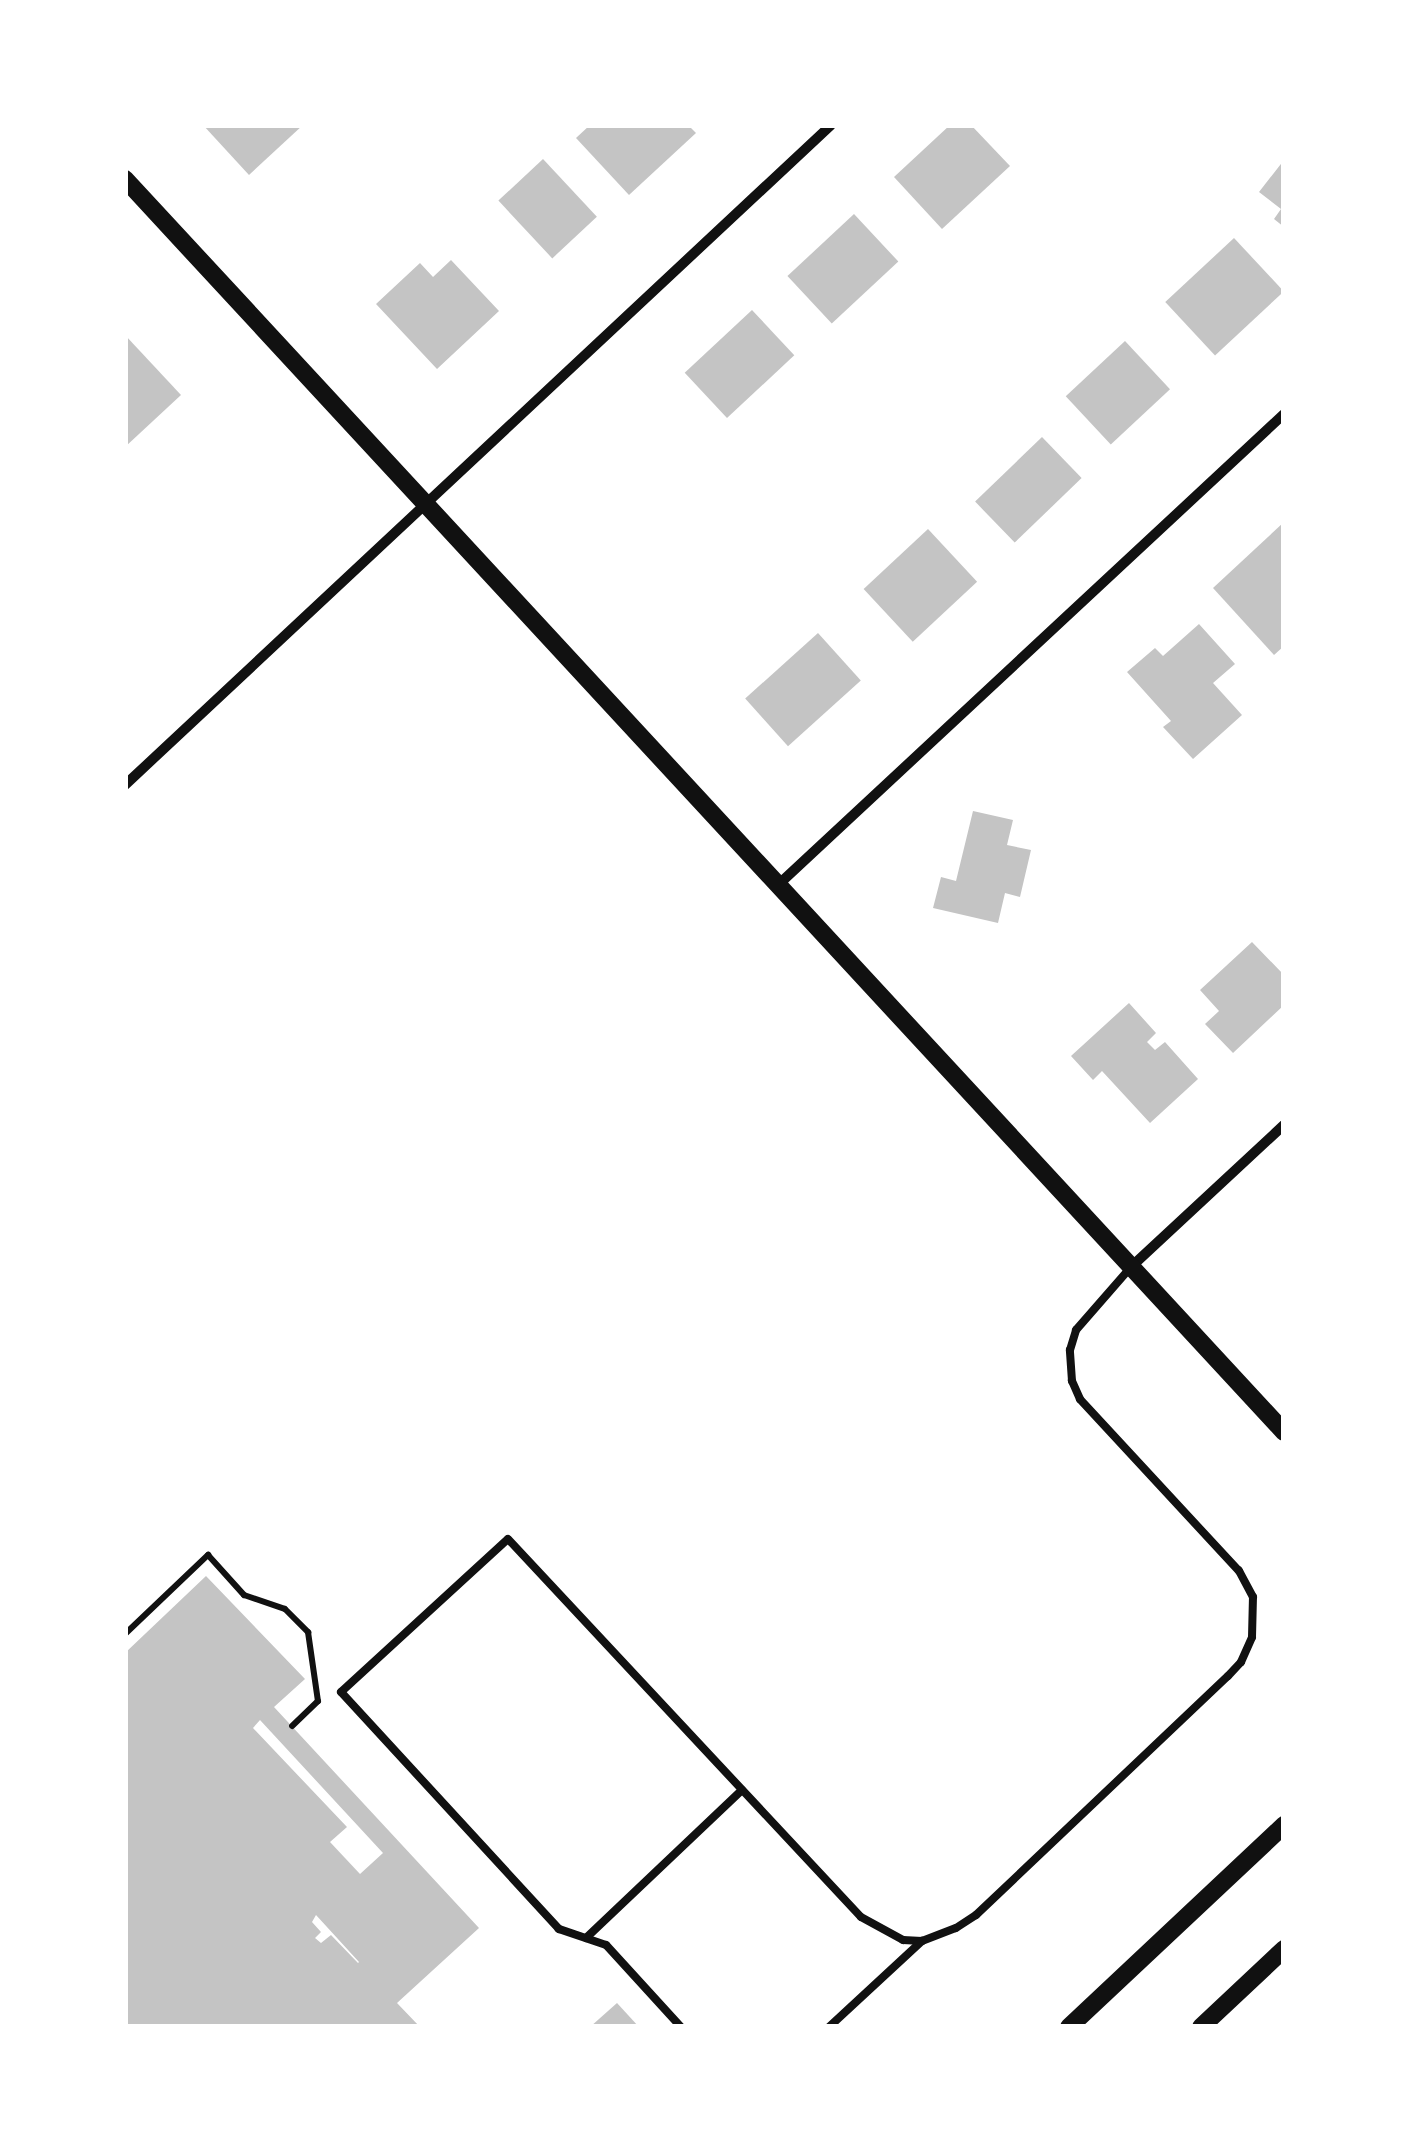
<!DOCTYPE html>
<html>
<head>
<meta charset="utf-8">
<style>
	body { margin:0 }
	#map { position:relative; width:1409px; height:2152px; overflow:hidden; background:#fff; font-family:"Golos Text",sans-serif }
	div>[style] { position:absolute }
	[style*='--x'] { left:calc(var(--x)*1px); top:calc(var(--y)*1px); width:calc(var(--w)*1px); rotate:calc(var(--a)*1deg) }
	.building>* { inset:0; background:#c4c4c4; transform-origin:0 0 }
	.path>* { height:6px; margin:-3px; padding:0 3px; transform-origin:3px; border-radius:3px; background:#111 }
	.service>* { height:8px; margin:-4px; padding:0 4px; transform-origin:4px; border-radius:4px; background:#111 }
	.minor>* { height:10px; margin:-5px; padding:0 5px; transform-origin:5px; border-radius:5px; background:#111 }
	.tertiary>* { height:18px; margin:-9px; padding:0 9px; transform-origin:9px; border-radius:9px; background:#111 }
	span { translate:-50% -50%; white-space:nowrap; text-align:center; line-height:1.15; -webkit-text-stroke:8px #fff; paint-order:stroke }
	.frame { position:absolute; inset:0; border:128px solid #fff; pointer-events:none }
</style>
</head>
<body>
<div id="map">
	<div class="building">
		<div style="clip-path:polygon(203px 125px,303px 125px,249px 175px)"></div>
		<div style="clip-path:polygon(590px 125px,688px 125px,696px 133px,629px 195px,576px 138px)"></div>
		<div style="clip-path:polygon(950px 125px,971px 125px,1010px 166px,942px 229px,894px 177px)"></div>
		<div style="left:543px;top:159px;width:79px;height:61px;rotate:47deg"></div>
		<div style="clip-path:polygon(1284px 160px,1284px 227px,1274px 219px,1281px 209px,1259px 192px)"></div>
		<div style="left:854px;top:214px;width:65px;height:91px;rotate:47deg"></div>
		<div style="left:1234px;top:238px;width:73px;height:94px;rotate:47deg"></div>
		<div style="clip-path:polygon(451px 260px,499px 311px,437px 369px,376px 304px,420px 263px,433px 277px)"></div>
		<div style="left:752px;top:310px;width:62px;height:92px;rotate:47deg"></div>
		<div style="clip-path:polygon(125px 335px,181px 395px,125px 447px)"></div>
		<div style="left:1125px;top:341px;width:66px;height:81px;rotate:47deg"></div>
		<div style="left:1042px;top:437px;width:57px;height:93px;rotate:46deg"></div>
		<div style="clip-path:polygon(1284px 522px,1284px 646px,1274px 655px,1213px 588px)"></div>
		<div style="left:928px;top:529px;width:72px;height:88px;rotate:47deg"></div>
		<div style="clip-path:polygon(1199px 624px,1235px 664px,1213px 683px,1242px 715px,1193px 759px,1163px 727px,1171px 721px,1127px 672px,1155px 648px,1163px 656px)"></div>
		<div style="left:818px;top:633px;width:64px;height:98px;rotate:48deg"></div>
		<div style="clip-path:polygon(973px 811px,1013px 820px,1007px 845px,1031px 850px,1020px 897px,1005px 893px,998px 923px,933px 908px,941px 877px,956px 881px)"></div>
		<div style="clip-path:polygon(1252px 942px,1284px 975px,1284px 1005px,1233px 1053px,1205px 1024px,1219px 1011px,1200px 990px)"></div>
		<div style="clip-path:polygon(1129px 1003px,1156px 1033px,1147px 1042px,1155px 1050px,1165px 1042px,1198px 1079px,1150px 1123px,1102px 1071px,1093px 1080px,1071px 1056px)"></div>
		<div style="clip-path:polygon(evenodd,206px 1576px,305px 1679px,274px 1707px,479px 1928px,397px 2003px,420px 2027px,125px 2027px,125px 1653px,206px 1576px,260px 1720px,383px 1853px,360px 1874px,330px 1842px,347px 1827px,253px 1728px,260px 1720px,206px 1576px,316px 1915px,359px 1962px,358px 1963px,331px 1935px,321px 1943px,315px 1938px,321px 1932px,312px 1922px,316px 1915px)"></div>
		<div style="clip-path:polygon(617px 2003px,639px 2027px,590px 2027px)"></div>
	</div>
	<div class="path">
		<div style="--x:125;--y:1634;--w:115;--a:-43.6"></div>
		<div style="--x:208;--y:1555;--w:54;--a:48"></div>
		<div style="--x:244;--y:1595;--w:43;--a:18.9"></div>
		<div style="--x:285;--y:1609;--w:33;--a:45"></div>
		<div style="--x:308;--y:1632;--w:70;--a:81.8"></div>
		<div style="--x:318;--y:1701;--w:36;--a:136"></div>
	</div>
	<div class="service">
		<div style="--x:586;--y:1938;--w:215;--a:-43.5"></div>
		<div style="--x:681;--y:2027;--w:111;--a:-132.4"></div>
		<div style="--x:606;--y:1945;--w:50;--a:-161.2"></div>
		<div style="--x:559;--y:1929;--w:322;--a:-132.6"></div>
		<div style="--x:341;--y:1692;--w:226;--a:-42.5"></div>
		<div style="--x:508;--y:1539;--w:517;--a:46.96"></div>
		<div style="--x:861;--y:1917;--w:48;--a:28.7"></div>
		<div style="--x:903;--y:1940;--w:19;--a:3"></div>
		<div style="--x:922;--y:1941;--w:36;--a:-21"></div>
		<div style="--x:956;--y:1928;--w:24;--a:-33"></div>
		<div style="--x:976;--y:1915;--w:347;--a:-43.5"></div>
		<div style="--x:1228;--y:1676;--w:19;--a:-47"></div>
		<div style="--x:1241;--y:1662;--w:27;--a:-66"></div>
		<div style="--x:1252;--y:1637;--w:40;--a:-88.6"></div>
		<div style="--x:1253;--y:1597;--w:30;--a:-118"></div>
		<div style="--x:1239;--y:1571;--w:234;--a:-132.8"></div>
		<div style="--x:1080;--y:1399;--w:20;--a:-114"></div>
		<div style="--x:1072;--y:1381;--w:31;--a:-94"></div>
		<div style="--x:1070;--y:1350;--w:21;--a:-73"></div>
		<div style="--x:1076;--y:1330;--w:84;--a:-48.9"></div>
		<div style="--x:829;--y:2027;--w:127;--a:-42.8"></div>
	</div>
	<div class="minor">
		<div style="--x:125;--y:785;--w:966;--a:-43.07"></div>
		<div style="--x:778;--y:885;--w:691;--a:-42.95"></div>
		<div style="--x:1131;--y:1267;--w:209;--a:-42.9"></div>
	</div>
	<div class="tertiary">
		<div style="--x:125;--y:179;--w:1707;--a:47.23"></div>
		<div style="--x:1069;--y:2027;--w:295;--a:-43.2"></div>
		<div style="--x:1201;--y:2027;--w:114;--a:-43.2"></div>
	</div>
	<div class="frame"></div>
</div>
</body>
</html>
